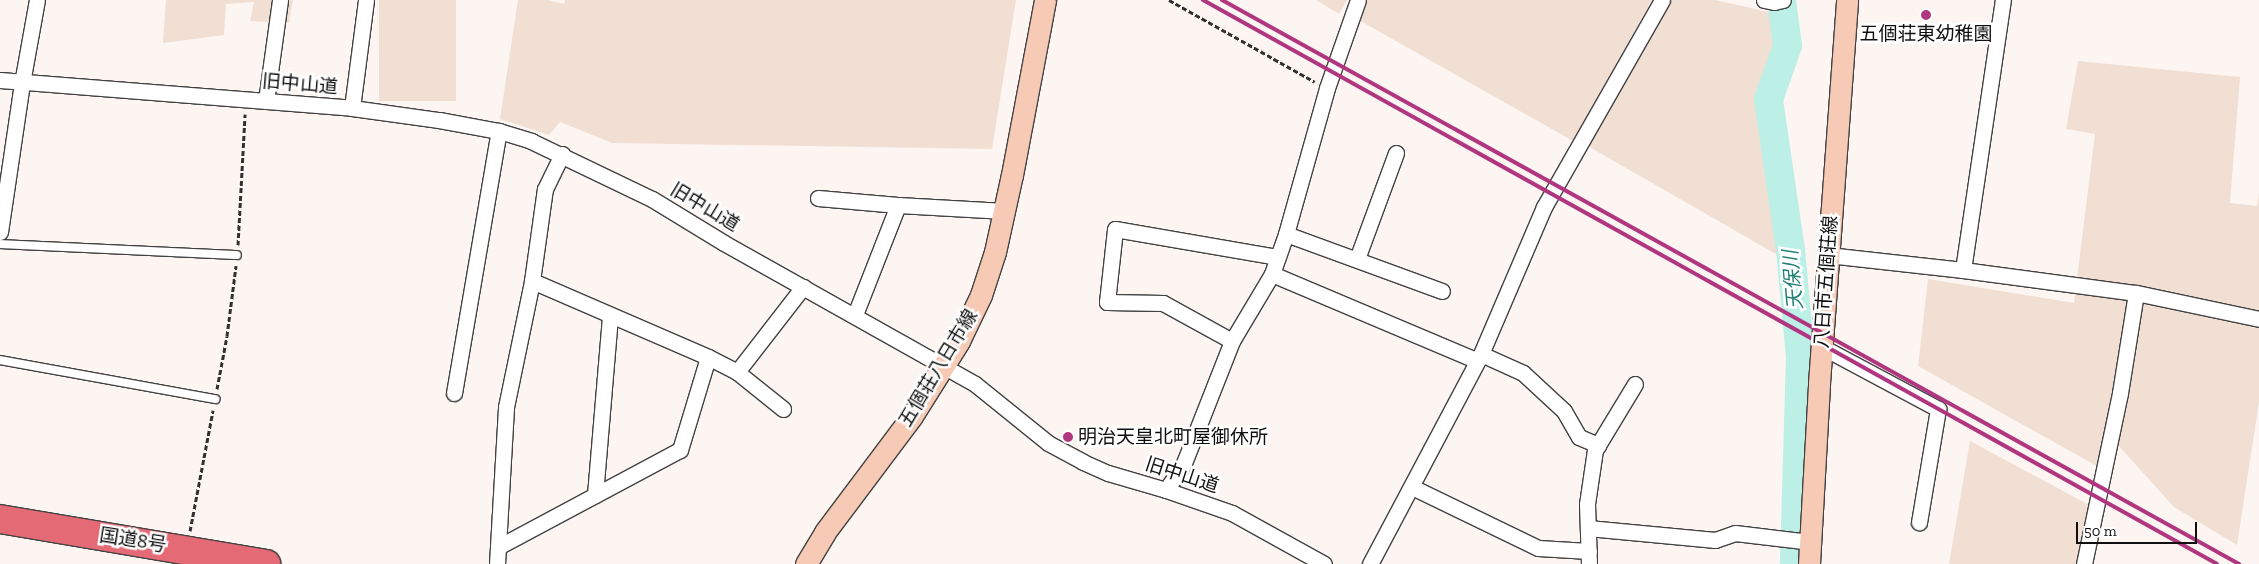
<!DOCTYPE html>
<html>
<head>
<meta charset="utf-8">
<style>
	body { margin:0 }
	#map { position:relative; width:2259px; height:564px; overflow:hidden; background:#fdf5f2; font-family:"Zilla Slab","Noto Sans JP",serif }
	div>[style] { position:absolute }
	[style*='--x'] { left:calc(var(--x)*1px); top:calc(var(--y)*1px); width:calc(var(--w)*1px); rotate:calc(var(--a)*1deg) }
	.farmland>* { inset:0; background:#f1dfd4; transform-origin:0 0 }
	.river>* { height:29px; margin:-14.5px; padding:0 14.5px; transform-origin:14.5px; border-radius:14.5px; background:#bcf0e6 }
	.path>* { height:3px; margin-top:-1.5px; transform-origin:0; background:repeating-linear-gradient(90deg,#313131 0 5px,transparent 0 7.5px) }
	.roads { filter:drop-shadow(1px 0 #424242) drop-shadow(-1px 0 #424242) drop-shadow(0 1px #424242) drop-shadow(0 -1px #424242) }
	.lane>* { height:8px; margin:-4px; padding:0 4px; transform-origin:4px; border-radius:4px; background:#fff }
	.street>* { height:15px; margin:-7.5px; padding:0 7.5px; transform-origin:7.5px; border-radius:7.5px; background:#fff }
	.secondary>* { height:21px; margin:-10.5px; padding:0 10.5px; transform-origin:10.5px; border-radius:10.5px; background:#f6cab5 }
	.highway>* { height:28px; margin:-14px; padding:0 14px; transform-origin:14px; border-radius:14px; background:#e46a76 }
	.rail>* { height:4px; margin:-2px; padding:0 2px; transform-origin:2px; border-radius:2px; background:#b03680 }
	.dots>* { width:14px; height:14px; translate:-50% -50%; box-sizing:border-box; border:2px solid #fff; border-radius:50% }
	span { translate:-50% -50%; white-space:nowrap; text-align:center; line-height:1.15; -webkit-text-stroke:5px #fff; paint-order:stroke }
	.poi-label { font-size:19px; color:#0f0f0f }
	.left { translate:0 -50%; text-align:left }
	.street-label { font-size:19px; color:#0f0f0f }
	.water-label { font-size:20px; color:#228074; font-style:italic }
	.scale { position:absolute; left:2076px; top:522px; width:121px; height:22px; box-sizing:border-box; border:2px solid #0f0f0f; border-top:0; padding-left:6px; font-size:15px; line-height:18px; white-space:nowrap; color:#0f0f0f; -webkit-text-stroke:4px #fff; paint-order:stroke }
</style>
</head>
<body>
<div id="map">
	<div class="farmland">
		<div style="clip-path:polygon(166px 0,293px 0,289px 23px,250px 21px,254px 2px,226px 4px,224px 35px,163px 43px)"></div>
		<div style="left:379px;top:0;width:77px;height:101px"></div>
		<div style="clip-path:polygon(518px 0,548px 0,564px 4px,565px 0,1016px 0,992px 149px,612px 143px,560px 122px,549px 135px,500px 119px)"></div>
		<div style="clip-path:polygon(1316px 0,1347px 0,1339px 14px)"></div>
		<div style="clip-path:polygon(1367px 0,1652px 0,1573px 141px,1357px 19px)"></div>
		<div style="clip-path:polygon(1672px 0,1715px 0,1769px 12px,1785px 52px,1760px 97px,1781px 257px,1586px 145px)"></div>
		<div style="clip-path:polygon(2078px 61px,2240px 77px,2230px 203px,2257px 206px,2259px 192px,2259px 402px,2237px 545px,2174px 507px,2117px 444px,2111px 474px,1918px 366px,1928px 279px,2074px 303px,2095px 134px,2066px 129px)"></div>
		<div style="clip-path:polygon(1970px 441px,2091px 506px,2079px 564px,1949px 564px)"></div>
	</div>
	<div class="river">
		<div style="--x:1781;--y:0;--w:45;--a:82.4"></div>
		<div style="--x:1787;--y:45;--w:57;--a:109.4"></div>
		<div style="--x:1768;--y:99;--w:152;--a:81.7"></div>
		<div style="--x:1790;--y:249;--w:107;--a:84.7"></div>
		<div style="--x:1800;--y:356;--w:208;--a:91.7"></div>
	</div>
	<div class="path">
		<div style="--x:1169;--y:0;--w:167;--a:29.3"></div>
		<div style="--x:238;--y:245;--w:131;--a:-86.9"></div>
		<div style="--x:217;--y:389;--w:54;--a:-79.3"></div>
		<div style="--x:227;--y:336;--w:71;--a:-82.7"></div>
		<div style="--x:190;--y:531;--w:123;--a:-79.2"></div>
	</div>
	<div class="roads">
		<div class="lane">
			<div style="--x:0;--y:244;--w:237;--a:2.7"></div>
			<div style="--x:0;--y:360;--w:219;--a:10.3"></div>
		</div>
		<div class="street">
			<div style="--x:1764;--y:0;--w:10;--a:11"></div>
			<div style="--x:1774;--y:2;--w:9;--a:-13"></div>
			<div style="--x:0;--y:80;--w:353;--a:4.5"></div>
			<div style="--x:352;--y:108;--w:88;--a:7.9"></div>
			<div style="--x:439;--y:120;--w:61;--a:10.4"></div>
			<div style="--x:499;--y:131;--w:34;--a:17"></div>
			<div style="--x:531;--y:141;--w:134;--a:25.6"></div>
			<div style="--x:652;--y:199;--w:84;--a:31.4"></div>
			<div style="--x:724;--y:243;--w:288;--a:29.3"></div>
			<div style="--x:975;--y:384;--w:94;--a:38.9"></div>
			<div style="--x:1048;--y:443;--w:40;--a:28"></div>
			<div style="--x:1083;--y:462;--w:27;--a:24"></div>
			<div style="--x:1108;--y:473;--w:60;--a:16.3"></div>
			<div style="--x:1166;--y:490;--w:70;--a:19.2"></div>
			<div style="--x:1232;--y:513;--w:105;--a:29"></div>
			<div style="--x:266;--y:101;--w:102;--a:-82.1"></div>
			<div style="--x:352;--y:108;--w:109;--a:-82.6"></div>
			<div style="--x:818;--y:198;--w:80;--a:5"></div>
			<div style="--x:898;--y:205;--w:118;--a:111.4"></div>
			<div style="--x:898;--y:205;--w:107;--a:3.2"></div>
			<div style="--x:0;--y:232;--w:151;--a:-81.6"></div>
			<div style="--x:22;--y:83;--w:84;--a:-79.8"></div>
			<div style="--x:1286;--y:234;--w:166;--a:20.1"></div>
			<div style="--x:1828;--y:255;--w:136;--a:6.3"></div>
			<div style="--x:1963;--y:270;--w:175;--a:7.6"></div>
			<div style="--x:2136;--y:293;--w:126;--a:11.9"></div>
			<div style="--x:1357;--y:259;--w:113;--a:-69.8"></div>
			<div style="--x:1963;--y:270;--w:273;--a:-81.6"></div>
			<div style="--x:1272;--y:274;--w:221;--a:22.9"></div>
			<div style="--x:1232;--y:341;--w:79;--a:-151.2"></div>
			<div style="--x:1163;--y:303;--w:56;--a:-179"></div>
			<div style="--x:1107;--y:302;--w:73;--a:-83.7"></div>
			<div style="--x:1115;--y:229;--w:164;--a:9.8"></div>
			<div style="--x:1822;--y:347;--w:132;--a:28.1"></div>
			<div style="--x:1938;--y:409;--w:115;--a:99.5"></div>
			<div style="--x:1481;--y:354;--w:46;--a:24.3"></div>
			<div style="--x:1523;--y:373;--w:56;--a:42.8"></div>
			<div style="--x:1564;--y:411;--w:30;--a:60"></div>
			<div style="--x:1579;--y:437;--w:21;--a:23"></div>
			<div style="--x:708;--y:357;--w:33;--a:27"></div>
			<div style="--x:737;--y:372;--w:59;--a:38.8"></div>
			<div style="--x:737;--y:372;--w:108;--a:-52.2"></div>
			<div style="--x:454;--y:393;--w:266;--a:-80.3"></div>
			<div style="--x:1412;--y:487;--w:140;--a:25.8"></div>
			<div style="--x:1538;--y:548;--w:51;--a:3.4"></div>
			<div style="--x:1166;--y:490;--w:32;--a:-56"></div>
			<div style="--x:1184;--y:463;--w:131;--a:-68.5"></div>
			<div style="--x:1232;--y:341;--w:78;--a:-59.2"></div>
			<div style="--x:1272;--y:274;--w:42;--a:-70.7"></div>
			<div style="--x:1286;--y:234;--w:152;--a:-74.3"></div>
			<div style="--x:1327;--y:88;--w:93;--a:-70.6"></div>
			<div style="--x:595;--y:495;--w:180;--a:-85.2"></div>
			<div style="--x:1588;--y:528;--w:128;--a:5.4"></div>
			<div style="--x:1715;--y:540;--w:21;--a:-19"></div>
			<div style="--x:1735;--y:533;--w:77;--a:6.8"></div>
			<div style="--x:498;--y:547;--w:206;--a:-28.1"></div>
			<div style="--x:680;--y:450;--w:97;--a:-73.2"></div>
			<div style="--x:708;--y:357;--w:192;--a:-156.6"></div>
			<div style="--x:497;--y:564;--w:157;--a:-86.7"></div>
			<div style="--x:506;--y:407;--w:129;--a:-78.3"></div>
			<div style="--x:532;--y:281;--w:93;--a:-82"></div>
			<div style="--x:545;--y:189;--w:39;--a:-64"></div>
			<div style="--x:1370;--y:564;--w:238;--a:-62.1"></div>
			<div style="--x:1481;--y:354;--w:160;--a:-66.8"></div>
			<div style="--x:1544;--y:207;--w:238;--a:-60.3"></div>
			<div style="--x:1589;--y:564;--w:60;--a:-91.9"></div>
			<div style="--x:1587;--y:504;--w:55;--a:-81.6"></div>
			<div style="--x:1595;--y:450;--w:77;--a:-58.8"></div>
			<div style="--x:2084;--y:564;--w:175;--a:-78.1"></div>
			<div style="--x:2120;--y:393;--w:101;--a:-80.9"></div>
		</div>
		<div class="secondary">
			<div style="--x:806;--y:564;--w:37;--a:-59"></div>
			<div style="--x:825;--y:532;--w:145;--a:-53.1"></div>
			<div style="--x:912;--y:416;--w:89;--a:-57.9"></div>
			<div style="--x:959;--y:341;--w:51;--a:-64.4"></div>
			<div style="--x:981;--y:295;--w:45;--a:-72"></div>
			<div style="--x:995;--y:252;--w:79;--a:-77.6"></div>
			<div style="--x:1012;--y:175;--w:178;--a:-79.3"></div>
			<div style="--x:1809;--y:564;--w:181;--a:-86.8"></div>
			<div style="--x:1819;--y:383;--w:384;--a:-85.8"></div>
		</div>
		<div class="highway">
			<div style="--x:0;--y:519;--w:270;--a:9.6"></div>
		</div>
	</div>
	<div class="rail">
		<div style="--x:1203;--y:0;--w:1160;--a:29.08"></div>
		<div style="--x:1222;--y:0;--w:1163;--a:29.01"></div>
	</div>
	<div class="dots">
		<div style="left:1926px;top:15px;background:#b03680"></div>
		<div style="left:1068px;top:437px;background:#b03680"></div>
	</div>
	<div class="poi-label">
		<span style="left:1926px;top:34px">五個荘東幼稚園</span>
		<span class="left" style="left:1078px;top:437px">明治天皇北町屋御休所</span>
	</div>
	<div class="street-label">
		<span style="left:300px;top:84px;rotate:5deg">旧中山道</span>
		<span style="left:705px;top:207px;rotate:31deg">旧中山道</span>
		<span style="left:1826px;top:282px;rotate:-86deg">八日市五個荘線</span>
		<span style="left:938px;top:368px;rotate:-59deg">五個荘八日市線</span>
		<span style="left:1182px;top:475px;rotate:18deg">旧中山道</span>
		<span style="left:133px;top:540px;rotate:9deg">国道8号</span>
	</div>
	<div class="water-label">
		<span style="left:1793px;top:280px;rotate:-95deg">天保川</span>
	</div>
	<div class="scale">50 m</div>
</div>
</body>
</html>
